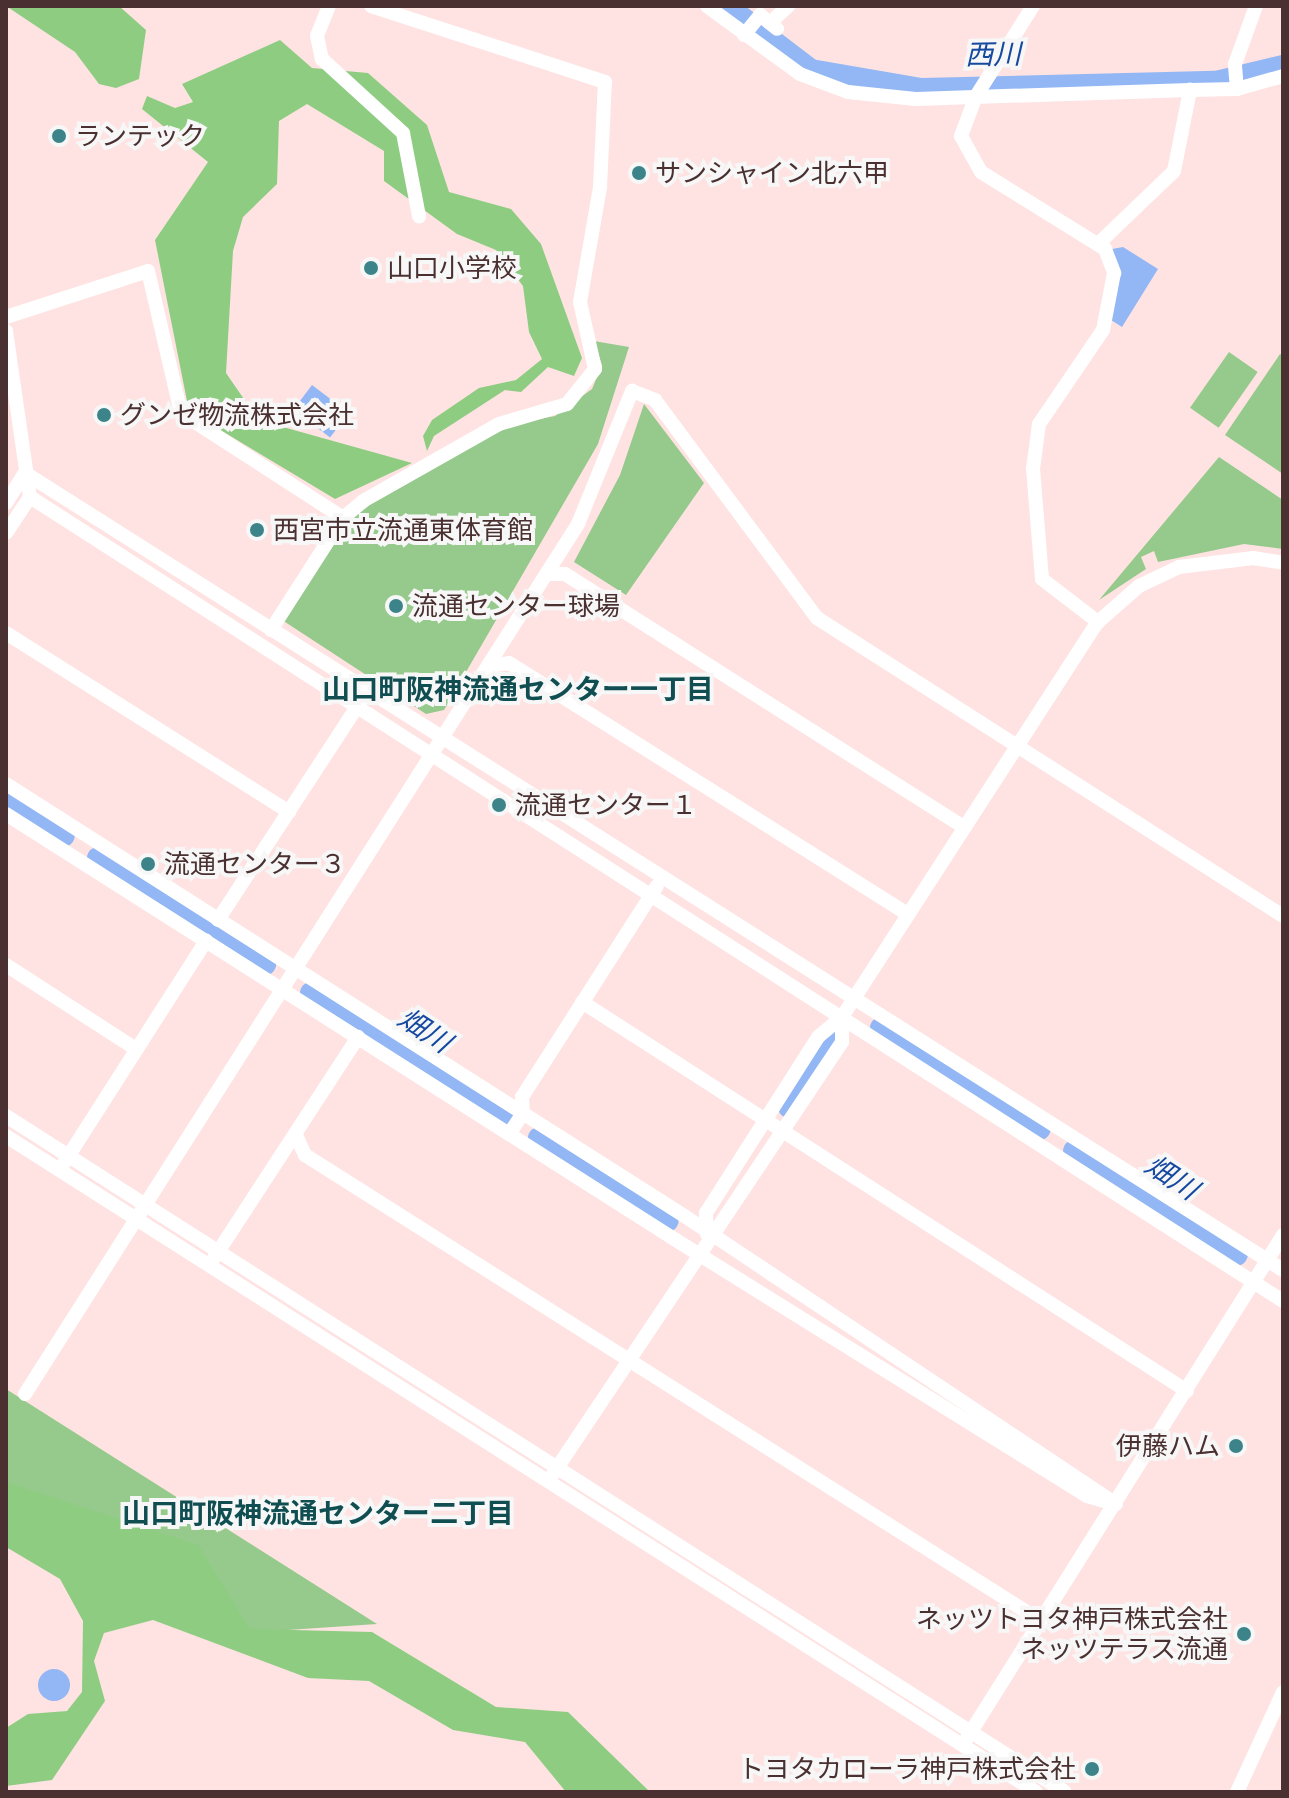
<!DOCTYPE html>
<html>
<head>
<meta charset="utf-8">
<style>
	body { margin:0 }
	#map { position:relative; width:1289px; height:1798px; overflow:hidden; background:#fee3e2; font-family:Merriweather,"Noto Sans JP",serif }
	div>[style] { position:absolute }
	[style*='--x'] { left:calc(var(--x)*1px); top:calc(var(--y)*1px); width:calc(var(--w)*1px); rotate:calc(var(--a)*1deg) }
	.green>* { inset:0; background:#96c98c; transform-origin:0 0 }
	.forest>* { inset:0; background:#8ecc82 }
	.water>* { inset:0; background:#92b7f4; transform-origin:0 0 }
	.round { border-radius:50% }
	.river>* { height:22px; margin:-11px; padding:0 11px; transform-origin:11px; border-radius:11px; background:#92b7f4 }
	.minor>* { height:14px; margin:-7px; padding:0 7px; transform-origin:7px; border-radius:7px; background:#fff }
	.dots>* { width:22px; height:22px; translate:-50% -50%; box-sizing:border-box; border:4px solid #f7f7f7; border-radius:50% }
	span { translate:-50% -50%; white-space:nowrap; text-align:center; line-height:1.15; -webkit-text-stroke:8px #f7f7f7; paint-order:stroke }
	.poi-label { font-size:26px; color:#4a3030 }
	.left { translate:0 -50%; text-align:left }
	.right { translate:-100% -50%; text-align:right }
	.water-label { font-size:28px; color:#15489f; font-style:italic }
	.neighbourhood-label { font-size:28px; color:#104e52; font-weight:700 }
	.frame { position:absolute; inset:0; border:8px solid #4a3030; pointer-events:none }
</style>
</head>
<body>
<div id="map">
	<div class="green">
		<div style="clip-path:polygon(594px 341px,629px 347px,598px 444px,444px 710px,426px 714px,282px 620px,349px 518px,369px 503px,503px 426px,555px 416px,592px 389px,602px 365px)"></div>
		<div style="left:1229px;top:352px;width:35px;height:68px;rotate:35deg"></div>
		<div style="clip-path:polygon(1280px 354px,1283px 356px,1283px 474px,1225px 435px)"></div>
		<div style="clip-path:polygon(644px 404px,704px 483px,626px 595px,574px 562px,620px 475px)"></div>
		<div style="clip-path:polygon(1219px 457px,1283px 500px,1283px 549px,1244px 544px,1158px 562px,1154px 551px,1141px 557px,1146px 569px,1099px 600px)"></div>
		<div style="clip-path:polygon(6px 1389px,377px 1624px,226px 1634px,6px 1532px)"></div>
	</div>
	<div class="forest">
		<div style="clip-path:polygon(6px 6px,119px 6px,146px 30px,139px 79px,116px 88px,99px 84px,75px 52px)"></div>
		<div style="clip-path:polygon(280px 40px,312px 68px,368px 73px,427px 125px,449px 192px,511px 209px,541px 244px,582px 358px,574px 376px,548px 367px,521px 392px,505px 390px,434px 436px,427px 451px,423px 436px,432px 420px,479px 388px,516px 380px,542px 359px,529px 332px,523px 286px,496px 250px,457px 234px,384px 181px,384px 151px,307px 104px,279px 121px,277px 184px,243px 217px,233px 251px,226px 373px,246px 402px,283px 427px,412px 463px,335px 499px,189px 411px,155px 240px,208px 162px,142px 109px,147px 96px,175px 108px,193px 102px,182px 84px)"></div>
		<div style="clip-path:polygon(6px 1482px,198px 1545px,250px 1629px,372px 1632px,496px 1707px,568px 1712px,650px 1792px,566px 1792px,525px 1742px,453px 1730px,369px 1681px,308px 1678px,153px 1620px,104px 1633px,94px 1661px,105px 1701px,52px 1780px,6px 1786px,6px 1728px,28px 1714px,67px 1711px,82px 1692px,83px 1621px,60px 1579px,6px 1547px)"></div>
	</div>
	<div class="water">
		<div style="clip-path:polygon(1123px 247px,1158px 269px,1122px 327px,1111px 320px,1119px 281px,1112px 249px)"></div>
		<div style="left:312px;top:385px;width:46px;height:31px;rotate:37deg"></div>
		<div class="round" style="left:38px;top:1669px;width:32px;height:32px"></div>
	</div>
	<div class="river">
		<div style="--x:727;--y:6;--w:106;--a:37.3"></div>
		<div style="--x:811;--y:70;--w:112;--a:9.8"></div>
		<div style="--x:921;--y:89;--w:295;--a:-1.4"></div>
		<div style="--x:1216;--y:82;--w:69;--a:-13.4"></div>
		<div style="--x:6;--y:798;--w:69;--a:33.2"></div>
		<div style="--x:98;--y:858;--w:198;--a:32.4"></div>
		<div style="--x:311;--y:993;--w:230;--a:32.6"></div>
		<div style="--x:881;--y:1028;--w:188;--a:32.4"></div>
		<div style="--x:789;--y:1107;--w:79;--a:-57.9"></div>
		<div style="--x:539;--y:1138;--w:153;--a:32.8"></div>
		<div style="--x:1074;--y:1151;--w:193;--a:32.5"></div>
	</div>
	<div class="minor">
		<div style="--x:329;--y:6;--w:32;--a:112"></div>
		<div style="--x:317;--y:36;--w:24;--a:78"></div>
		<div style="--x:322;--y:59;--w:110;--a:42.4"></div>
		<div style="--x:403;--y:133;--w:85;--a:79.1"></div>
		<div style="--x:707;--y:6;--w:115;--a:36.2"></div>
		<div style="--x:800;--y:74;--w:51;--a:20.6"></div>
		<div style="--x:848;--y:92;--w:68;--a:5.9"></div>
		<div style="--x:916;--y:99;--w:274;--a:-1.9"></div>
		<div style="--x:1033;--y:6;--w:107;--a:122.3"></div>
		<div style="--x:976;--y:96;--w:43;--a:110.6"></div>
		<div style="--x:961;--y:136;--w:41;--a:60.9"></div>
		<div style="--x:981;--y:172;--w:146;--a:31.8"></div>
		<div style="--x:1105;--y:249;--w:26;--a:69"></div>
		<div style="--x:1114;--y:273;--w:58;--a:100.9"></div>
		<div style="--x:1103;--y:330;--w:114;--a:124.2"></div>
		<div style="--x:1039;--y:424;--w:45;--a:97.6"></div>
		<div style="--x:1033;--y:469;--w:110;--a:85.3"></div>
		<div style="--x:1042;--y:579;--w:71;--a:37.5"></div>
		<div style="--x:770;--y:23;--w:25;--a:-43"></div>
		<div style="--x:744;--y:35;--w:26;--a:-51"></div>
		<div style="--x:760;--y:15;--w:22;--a:39"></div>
		<div style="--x:1237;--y:89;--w:25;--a:-95"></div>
		<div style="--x:1235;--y:64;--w:62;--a:-70.1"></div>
		<div style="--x:1098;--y:244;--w:105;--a:-43.8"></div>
		<div style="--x:1174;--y:171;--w:83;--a:-78.8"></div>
		<div style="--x:1190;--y:90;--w:47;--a:-1.2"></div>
		<div style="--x:1237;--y:89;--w:48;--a:-15.8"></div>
		<div style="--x:6;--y:317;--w:149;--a:-17.9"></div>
		<div style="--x:148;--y:271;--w:146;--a:76.9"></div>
		<div style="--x:181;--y:413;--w:193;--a:32.9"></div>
		<div style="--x:6;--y:331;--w:168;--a:81.8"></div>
		<div style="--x:30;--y:497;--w:43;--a:123.7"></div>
		<div style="--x:30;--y:497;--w:1489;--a:32.69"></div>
		<div style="--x:6;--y:503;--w:36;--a:-58"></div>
		<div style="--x:25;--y:473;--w:1489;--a:32.36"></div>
		<div style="--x:547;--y:574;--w:18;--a:0"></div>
		<div style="--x:565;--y:574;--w:472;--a:32.4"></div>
		<div style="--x:271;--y:630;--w:133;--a:-57.3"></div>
		<div style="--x:343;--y:518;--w:26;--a:-40"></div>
		<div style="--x:363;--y:501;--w:156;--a:-29.5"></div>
		<div style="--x:499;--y:424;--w:71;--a:-16.4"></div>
		<div style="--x:567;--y:404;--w:45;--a:-51.3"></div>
		<div style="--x:595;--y:369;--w:69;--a:-102.6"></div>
		<div style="--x:580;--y:302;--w:117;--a:-80.1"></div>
		<div style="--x:600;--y:187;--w:105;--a:-87.3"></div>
		<div style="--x:605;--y:82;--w:246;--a:-162"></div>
		<div style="--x:6;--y:633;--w:335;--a:32.3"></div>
		<div style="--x:488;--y:666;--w:21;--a:-8"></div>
		<div style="--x:509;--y:663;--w:471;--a:32.2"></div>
		<div style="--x:6;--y:784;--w:806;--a:32.49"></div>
		<div style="--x:686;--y:1217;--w:517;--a:33.72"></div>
		<div style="--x:6;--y:814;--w:788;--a:32.46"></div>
		<div style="--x:671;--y:1237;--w:490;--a:31.9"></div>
		<div style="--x:1087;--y:1496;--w:26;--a:16"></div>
		<div style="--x:218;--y:920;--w:264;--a:-56.9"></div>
		<div style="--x:6;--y:965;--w:155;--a:32.9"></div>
		<div style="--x:582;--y:1002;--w:719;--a:32.74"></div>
		<div style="--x:6;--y:1116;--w:1256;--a:32.55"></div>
		<div style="--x:509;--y:1134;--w:25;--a:-56"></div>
		<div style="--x:523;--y:1113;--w:16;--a:-94"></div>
		<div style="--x:522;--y:1097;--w:250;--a:-57.4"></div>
		<div style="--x:296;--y:1135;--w:22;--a:66"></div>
		<div style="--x:305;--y:1155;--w:871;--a:32.34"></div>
		<div style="--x:6;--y:1136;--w:1221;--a:32.49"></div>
		<div style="--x:64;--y:1163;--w:264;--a:-57.4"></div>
		<div style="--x:707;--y:1234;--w:21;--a:-93"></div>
		<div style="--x:706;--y:1213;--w:209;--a:-57.5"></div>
		<div style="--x:818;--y:1037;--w:31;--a:-40"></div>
		<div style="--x:842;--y:1017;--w:471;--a:-57.1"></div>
		<div style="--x:1098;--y:622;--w:55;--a:-41.3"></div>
		<div style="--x:1139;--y:586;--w:44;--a:-25.4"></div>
		<div style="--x:1179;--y:567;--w:75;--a:-6.9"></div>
		<div style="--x:1253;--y:558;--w:30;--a:9"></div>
		<div style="--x:214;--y:1258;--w:264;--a:-56.9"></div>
		<div style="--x:25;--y:1394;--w:1031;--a:-57.56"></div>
		<div style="--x:578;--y:524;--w:144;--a:-67.9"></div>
		<div style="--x:632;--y:391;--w:25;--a:21"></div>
		<div style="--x:655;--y:400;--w:272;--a:53.4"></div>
		<div style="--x:817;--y:618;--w:553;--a:32.6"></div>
		<div style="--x:553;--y:1474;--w:520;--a:-56.22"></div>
		<div style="--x:842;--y:1042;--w:25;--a:-90"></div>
		<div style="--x:967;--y:1738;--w:594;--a:-57.86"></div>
		<div style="--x:1237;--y:1792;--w:110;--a:-65.3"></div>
	</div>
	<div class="dots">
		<div style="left:59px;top:136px;background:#3c8489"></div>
		<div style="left:639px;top:173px;background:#3c8489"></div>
		<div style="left:371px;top:268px;background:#3c8489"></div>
		<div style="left:104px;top:415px;background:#3c8489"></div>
		<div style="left:257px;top:530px;background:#3c8489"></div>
		<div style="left:396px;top:606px;background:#3c8489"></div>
		<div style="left:499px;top:805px;background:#3c8489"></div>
		<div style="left:148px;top:864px;background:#3c8489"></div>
		<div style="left:1236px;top:1446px;background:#3c8489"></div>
		<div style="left:1244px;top:1634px;background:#3c8489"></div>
		<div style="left:1092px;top:1769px;background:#3c8489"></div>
	</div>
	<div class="poi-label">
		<span class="left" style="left:75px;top:136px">ランテック</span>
		<span class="left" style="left:655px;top:173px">サンシャイン北六甲</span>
		<span class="left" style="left:387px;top:268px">山口小学校</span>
		<span class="left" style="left:120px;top:415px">グンゼ物流株式会社</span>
		<span class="left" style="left:273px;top:530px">西宮市立流通東体育館</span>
		<span class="left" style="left:412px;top:606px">流通センター球場</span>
		<span class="left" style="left:515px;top:805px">流通センター１</span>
		<span class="left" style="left:164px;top:864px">流通センター３</span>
		<span class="right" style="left:1220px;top:1446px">伊藤ハム</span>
		<span class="right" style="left:1228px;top:1634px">ネッツトヨタ神戸株式会社<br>ネッツテラス流通</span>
		<span class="right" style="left:1076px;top:1769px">トヨタカローラ神戸株式会社</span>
	</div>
	<div class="water-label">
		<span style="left:993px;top:54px;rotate:-1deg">西川</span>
		<span style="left:425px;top:1030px;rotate:33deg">畑川</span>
		<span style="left:1172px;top:1177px;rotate:33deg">畑川</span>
	</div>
	<div class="neighbourhood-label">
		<span style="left:518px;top:689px">山口町阪神流通センター一丁目</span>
		<span style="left:318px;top:1513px">山口町阪神流通センター二丁目</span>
	</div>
	<div class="frame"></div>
</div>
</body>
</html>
